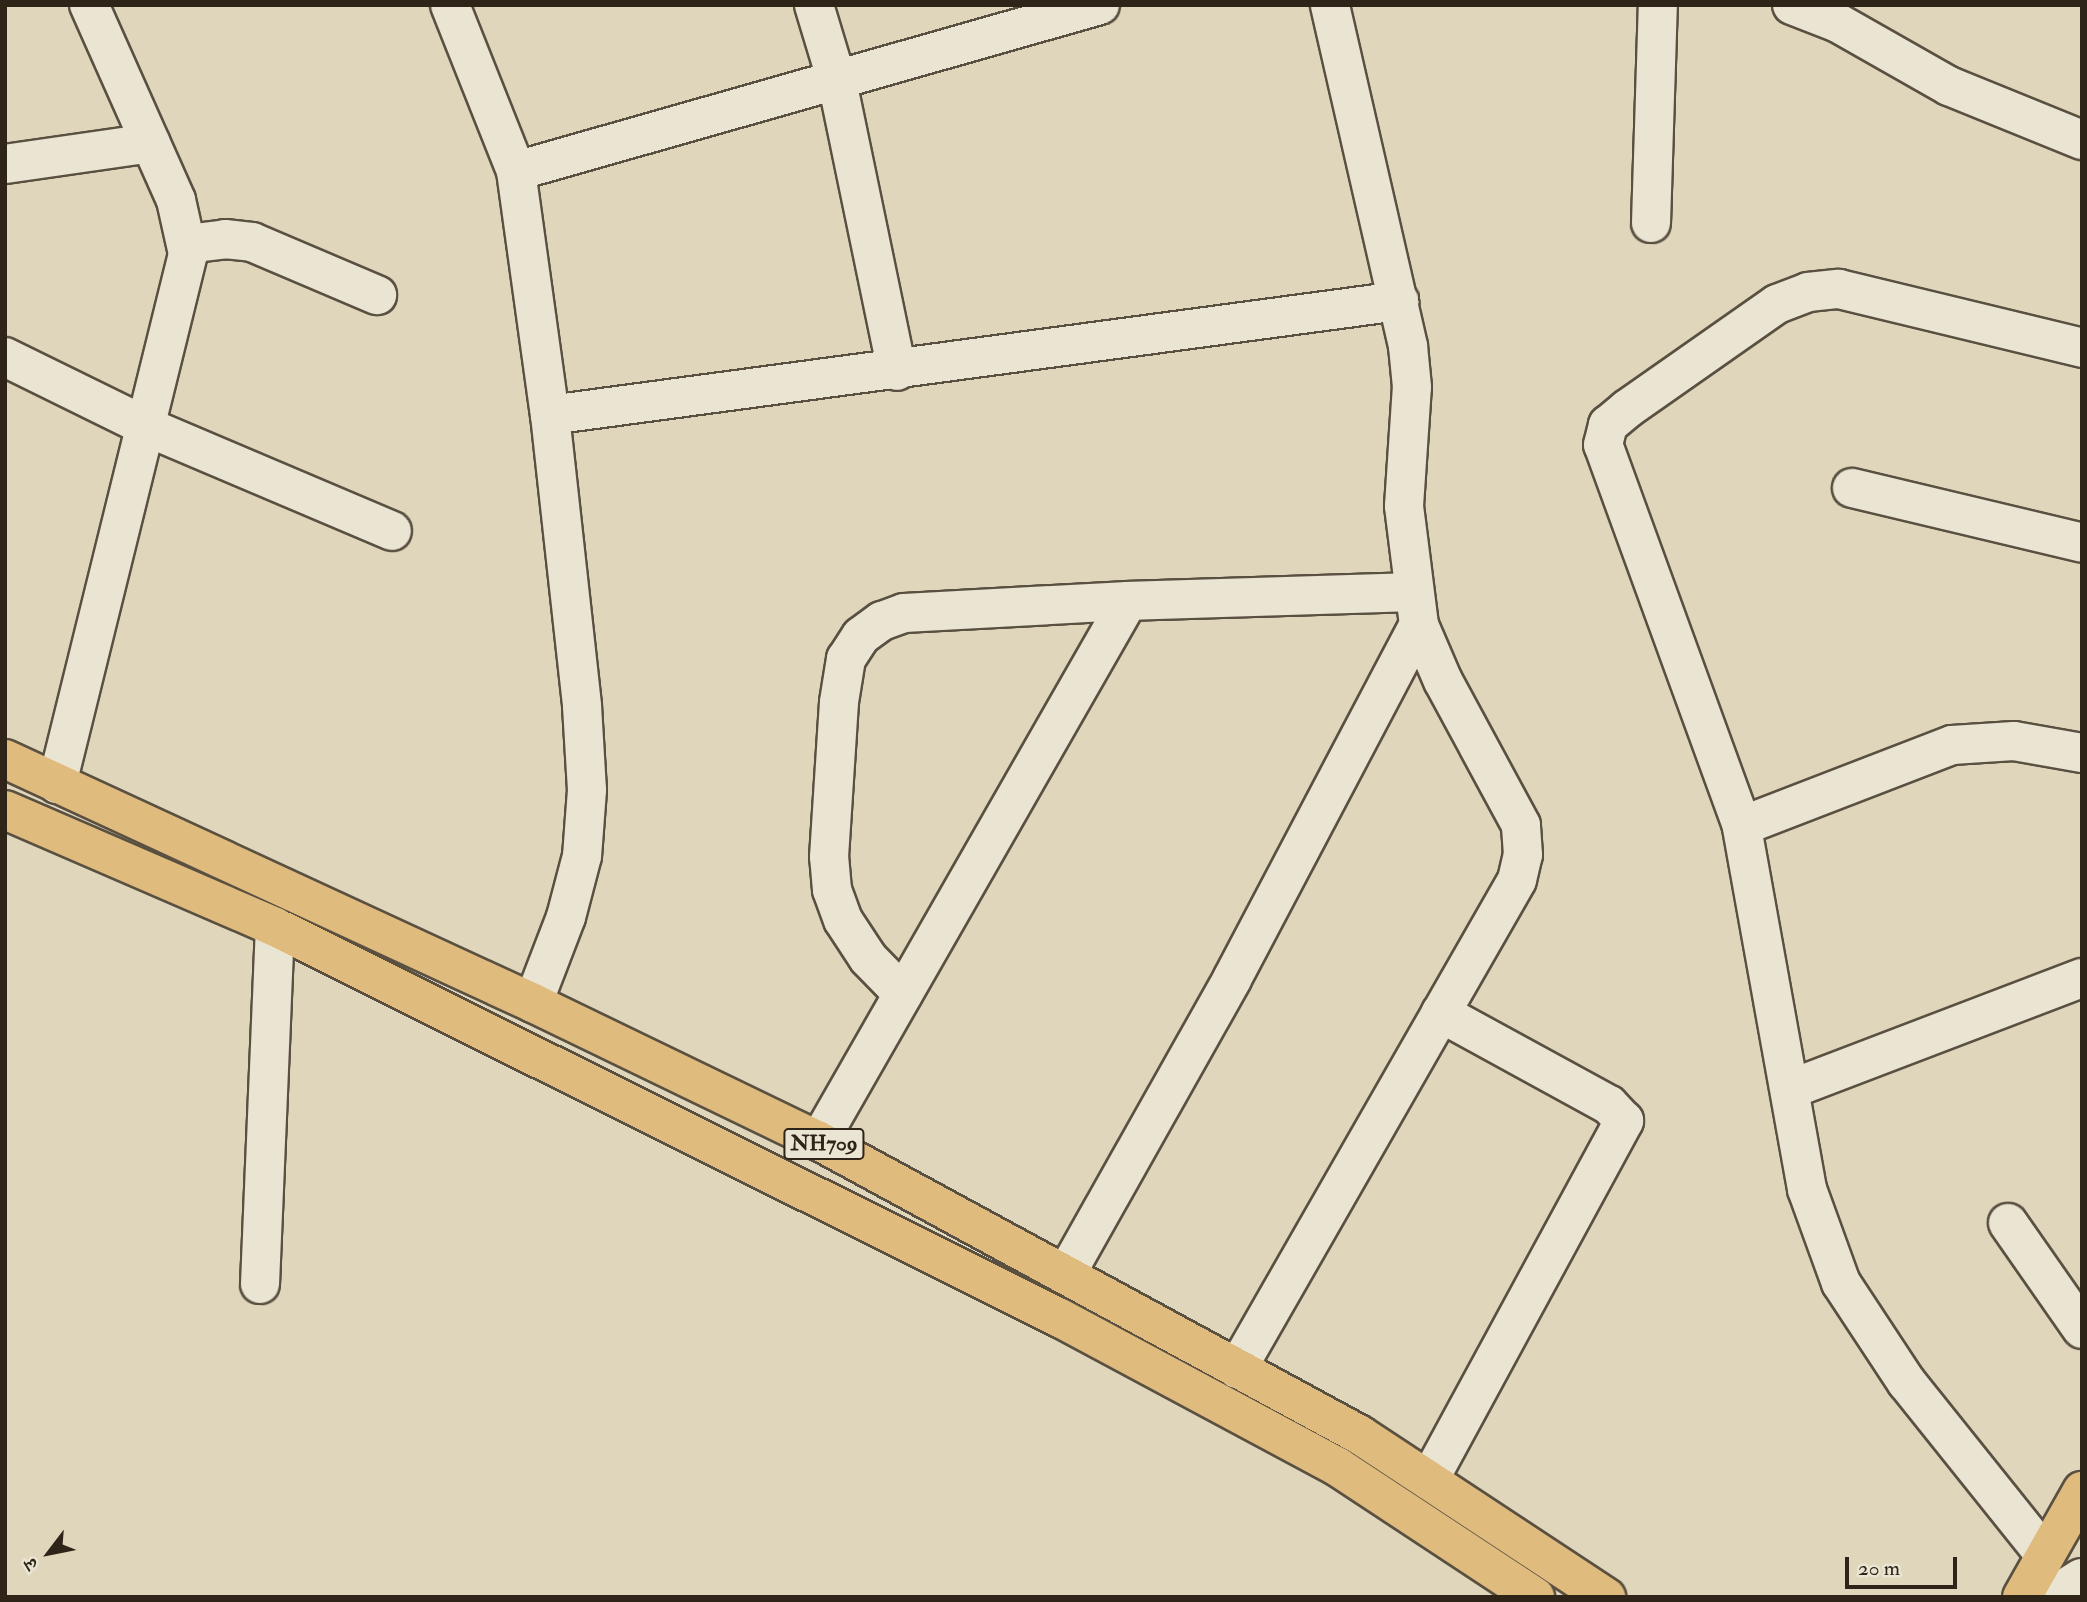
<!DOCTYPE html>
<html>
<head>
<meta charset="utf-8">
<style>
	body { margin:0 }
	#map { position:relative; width:2087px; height:1602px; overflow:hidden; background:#dfd6bb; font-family:"IM FELL Double Pica","Noto Serif Devanagari",serif }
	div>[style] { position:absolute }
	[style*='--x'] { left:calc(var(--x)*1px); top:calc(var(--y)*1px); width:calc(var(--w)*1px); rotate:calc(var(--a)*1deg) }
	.roads { filter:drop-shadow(2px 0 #5a5041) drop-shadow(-2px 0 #5a5041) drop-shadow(0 2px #5a5041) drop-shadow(0 -2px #5a5041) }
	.minor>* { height:38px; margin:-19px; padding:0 19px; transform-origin:19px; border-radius:19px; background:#eae4d3 }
	.major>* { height:38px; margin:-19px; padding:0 19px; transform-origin:19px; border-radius:19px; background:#e0bb7e }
	.highway>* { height:38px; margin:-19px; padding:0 19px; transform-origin:19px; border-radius:19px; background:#e0bb7e }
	span { translate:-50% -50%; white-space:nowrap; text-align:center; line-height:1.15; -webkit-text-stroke:5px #eae4d3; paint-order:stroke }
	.shield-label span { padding:2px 5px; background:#eae4d3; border:2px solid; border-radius:5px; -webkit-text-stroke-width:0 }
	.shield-label { font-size:21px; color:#2e2418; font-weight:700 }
	.frame { position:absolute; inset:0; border:7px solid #2e2418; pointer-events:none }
	.north { position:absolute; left:14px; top:1518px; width:70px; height:70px; -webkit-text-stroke:5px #eae4d3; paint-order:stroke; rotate:238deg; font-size:19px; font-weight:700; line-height:28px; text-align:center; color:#2e2418 }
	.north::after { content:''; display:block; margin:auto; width:24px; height:32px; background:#2e2418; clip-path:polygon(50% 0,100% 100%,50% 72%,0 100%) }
	.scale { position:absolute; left:1845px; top:1557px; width:112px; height:32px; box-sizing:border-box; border:4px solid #2e2418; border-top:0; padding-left:9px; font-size:21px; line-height:24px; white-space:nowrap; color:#2e2418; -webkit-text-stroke:5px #eae4d3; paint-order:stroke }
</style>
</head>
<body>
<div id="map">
	<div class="roads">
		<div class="minor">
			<div style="--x:450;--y:5;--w:179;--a:68.3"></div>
			<div style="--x:516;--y:171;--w:246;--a:82.1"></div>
			<div style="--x:550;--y:415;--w:293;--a:83.7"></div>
			<div style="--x:582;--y:706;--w:84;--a:86.6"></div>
			<div style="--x:587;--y:790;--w:66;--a:94.3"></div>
			<div style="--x:582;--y:856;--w:63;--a:104.7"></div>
			<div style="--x:566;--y:917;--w:92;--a:111"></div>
			<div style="--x:814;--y:5;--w:79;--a:73.2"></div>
			<div style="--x:837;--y:81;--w:296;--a:78.3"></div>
			<div style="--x:1792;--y:5;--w:49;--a:21.4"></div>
			<div style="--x:1838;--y:23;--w:128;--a:29.6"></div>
			<div style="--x:1949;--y:86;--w:144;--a:22.1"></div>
			<div style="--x:5;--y:164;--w:147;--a:-8.2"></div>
			<div style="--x:516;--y:171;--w:607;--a:-15.87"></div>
			<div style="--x:1651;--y:223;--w:218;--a:-88.2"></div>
			<div style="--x:187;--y:244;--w:38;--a:-7"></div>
			<div style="--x:225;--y:239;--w:27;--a:6"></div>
			<div style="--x:252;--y:242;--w:136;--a:23"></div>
			<div style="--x:5;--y:357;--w:158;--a:26.2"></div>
			<div style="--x:147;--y:427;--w:266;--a:23"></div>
			<div style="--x:550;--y:415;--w:857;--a:-7.65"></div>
			<div style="--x:1852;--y:488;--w:236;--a:13.4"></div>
			<div style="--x:57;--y:784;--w:546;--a:-76.12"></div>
			<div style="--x:188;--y:254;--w:55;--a:-102.5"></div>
			<div style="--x:176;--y:200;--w:214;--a:-114"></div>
			<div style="--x:1742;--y:826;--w:225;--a:-21.1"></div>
			<div style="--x:1952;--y:745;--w:62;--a:-3.7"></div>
			<div style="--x:2014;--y:741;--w:69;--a:10"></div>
			<div style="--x:903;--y:994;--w:50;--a:-134.2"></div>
			<div style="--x:868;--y:958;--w:45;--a:-123.3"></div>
			<div style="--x:843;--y:920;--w:32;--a:-110"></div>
			<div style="--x:832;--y:890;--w:33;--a:-95"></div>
			<div style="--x:829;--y:857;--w:155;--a:-86.3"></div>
			<div style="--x:839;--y:702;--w:44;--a:-80.8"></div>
			<div style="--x:846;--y:659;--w:27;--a:-57"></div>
			<div style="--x:861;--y:636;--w:26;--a:-36"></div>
			<div style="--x:882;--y:621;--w:23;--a:-20"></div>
			<div style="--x:904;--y:613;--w:224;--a:-3.1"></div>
			<div style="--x:1791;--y:1089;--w:311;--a:-20.9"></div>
			<div style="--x:819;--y:1141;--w:622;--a:-60.22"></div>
			<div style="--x:1128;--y:601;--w:284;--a:-1.8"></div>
			<div style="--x:2008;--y:1223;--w:129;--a:55.1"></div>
			<div style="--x:1066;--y:1274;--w:338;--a:-60.6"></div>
			<div style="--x:1232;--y:979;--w:400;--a:-62.2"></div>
			<div style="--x:260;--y:1284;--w:357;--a:-87.6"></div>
			<div style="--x:1237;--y:1369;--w:563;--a:-60.2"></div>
			<div style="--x:1517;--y:880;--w:26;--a:-77"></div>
			<div style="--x:1523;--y:855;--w:30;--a:-94"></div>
			<div style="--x:1521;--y:825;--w:164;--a:-118.4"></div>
			<div style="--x:1443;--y:681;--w:61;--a:-113.2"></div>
			<div style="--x:1419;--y:625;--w:120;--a:-97.2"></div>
			<div style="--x:1404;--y:506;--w:119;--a:-86.2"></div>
			<div style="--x:1412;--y:387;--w:41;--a:-95.6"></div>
			<div style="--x:1408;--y:346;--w:350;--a:-102.9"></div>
			<div style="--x:1429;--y:1480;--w:409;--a:-61.5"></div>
			<div style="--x:1624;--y:1121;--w:22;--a:-133"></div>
			<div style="--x:1609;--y:1105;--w:192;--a:-151.3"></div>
			<div style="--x:2045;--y:1555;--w:221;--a:-128.7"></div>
			<div style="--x:1907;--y:1383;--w:120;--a:-123.4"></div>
			<div style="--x:1841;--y:1283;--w:100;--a:-109.9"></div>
			<div style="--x:1807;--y:1189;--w:369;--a:-100.2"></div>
			<div style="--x:1742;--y:826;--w:406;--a:-110"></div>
			<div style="--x:1603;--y:445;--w:21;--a:-76"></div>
			<div style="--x:1608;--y:425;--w:25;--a:-40"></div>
			<div style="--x:1627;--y:409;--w:183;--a:-35"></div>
			<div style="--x:1777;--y:304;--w:33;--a:-21"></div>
			<div style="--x:1808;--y:292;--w:31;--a:-6"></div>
			<div style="--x:1839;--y:289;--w:250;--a:13.6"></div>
			<div style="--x:2051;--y:1597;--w:36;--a:-32"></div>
		</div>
		<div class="major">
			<div style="--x:2022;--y:1597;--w:122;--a:-60.5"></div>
		</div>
		<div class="highway">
			<div style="--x:5;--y:759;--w:582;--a:24.8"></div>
			<div style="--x:533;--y:1003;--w:318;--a:25.8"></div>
			<div style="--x:819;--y:1141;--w:616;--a:28.52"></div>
			<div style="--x:1360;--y:1435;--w:295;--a:33.4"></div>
			<div style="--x:5;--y:810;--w:294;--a:23.4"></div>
			<div style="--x:275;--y:927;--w:877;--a:26.48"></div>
			<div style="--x:1060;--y:1318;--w:315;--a:28.2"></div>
			<div style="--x:1338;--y:1467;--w:236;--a:33.4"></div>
		</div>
	</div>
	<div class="shield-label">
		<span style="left:824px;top:1144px">NH709</span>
	</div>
	<div class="frame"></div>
	<div class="north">उ</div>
	<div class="scale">20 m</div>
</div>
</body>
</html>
